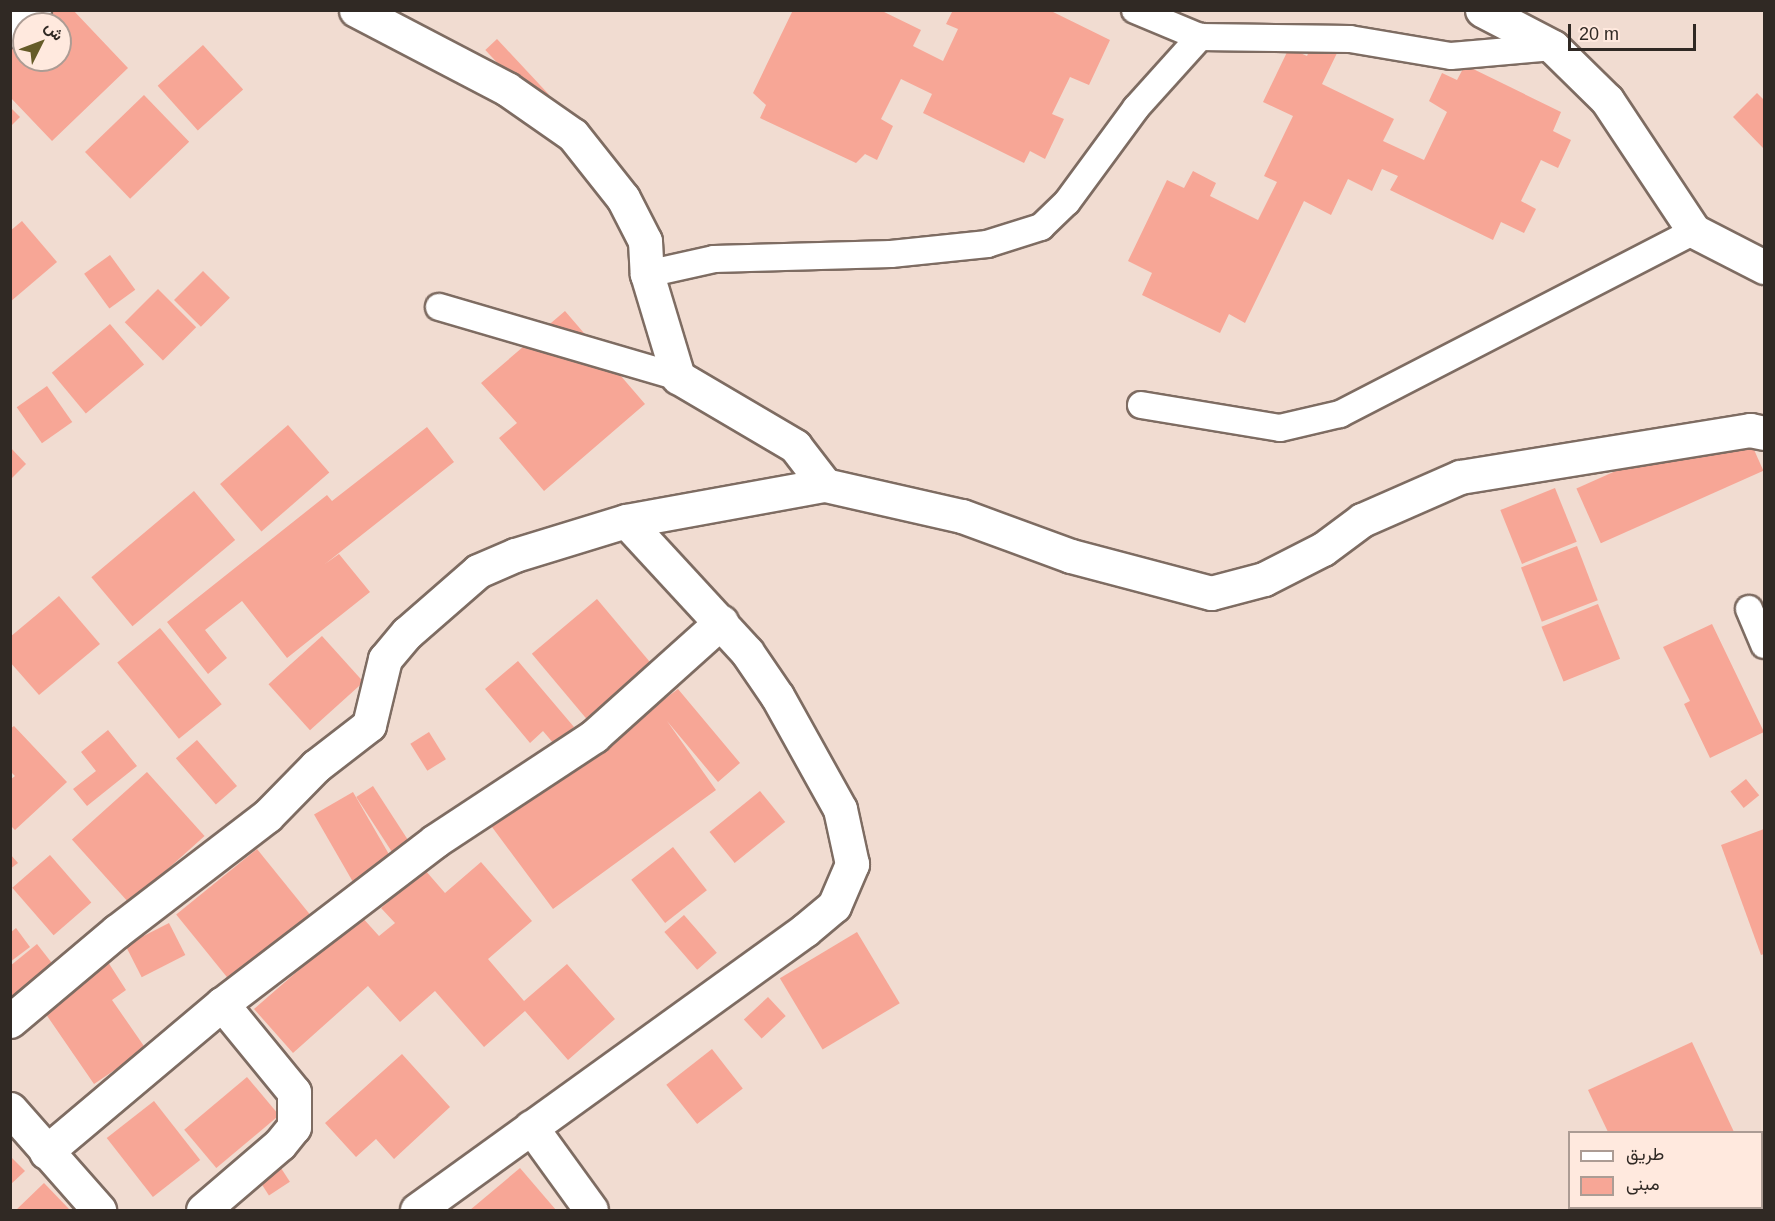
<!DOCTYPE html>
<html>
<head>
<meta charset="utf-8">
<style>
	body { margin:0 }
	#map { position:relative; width:1775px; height:1221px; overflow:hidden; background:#f1dcd1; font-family:Helvetica,Vazirmatn,sans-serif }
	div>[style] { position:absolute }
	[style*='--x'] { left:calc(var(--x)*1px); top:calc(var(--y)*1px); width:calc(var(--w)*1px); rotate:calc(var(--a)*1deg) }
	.building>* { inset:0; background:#f7a696; transform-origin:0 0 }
	.roads { filter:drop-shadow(2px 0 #7e6c62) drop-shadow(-2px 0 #7e6c62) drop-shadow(0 2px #7e6c62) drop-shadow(0 -2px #7e6c62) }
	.service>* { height:26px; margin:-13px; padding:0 13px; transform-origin:13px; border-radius:13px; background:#fff }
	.minor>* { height:33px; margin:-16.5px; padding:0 16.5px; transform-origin:16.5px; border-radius:16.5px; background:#fff }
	span { translate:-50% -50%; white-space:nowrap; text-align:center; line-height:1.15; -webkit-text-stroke:4.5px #ffe9de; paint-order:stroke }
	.frame { position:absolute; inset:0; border:12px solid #302924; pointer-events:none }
	.legend { position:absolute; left:1568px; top:1131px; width:195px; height:78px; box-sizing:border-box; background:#ffe9de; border:2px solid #ac9c94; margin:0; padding:8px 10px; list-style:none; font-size:18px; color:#302924 }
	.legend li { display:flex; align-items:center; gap:12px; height:30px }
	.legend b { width:30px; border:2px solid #ac9c94 }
	.north { position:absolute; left:12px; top:12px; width:60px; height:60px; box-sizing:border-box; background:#ffe9de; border:2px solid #ac9c94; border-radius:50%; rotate:48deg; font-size:16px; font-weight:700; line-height:24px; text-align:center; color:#302924 }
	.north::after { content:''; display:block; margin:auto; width:21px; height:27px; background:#655b28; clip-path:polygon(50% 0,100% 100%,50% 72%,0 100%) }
	.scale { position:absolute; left:1568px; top:24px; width:128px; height:27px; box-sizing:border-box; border:3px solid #302924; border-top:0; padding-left:8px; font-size:18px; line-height:21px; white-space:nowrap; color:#302924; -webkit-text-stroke:4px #ffe9de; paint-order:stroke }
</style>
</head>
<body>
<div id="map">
	<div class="building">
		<div style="clip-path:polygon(49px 10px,73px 10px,128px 68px,52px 141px,10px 97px,10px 47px,24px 34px,24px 60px,60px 60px,60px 24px,35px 24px)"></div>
		<div style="clip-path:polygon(793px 10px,880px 10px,921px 30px,913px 46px,943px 61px,958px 29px,946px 24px,953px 10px,1049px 10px,1110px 40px,1089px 85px,1070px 77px,1052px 114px,1064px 119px,1045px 159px,1030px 151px,1024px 163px,923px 113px,932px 94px,901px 79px,881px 119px,893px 126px,877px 160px,865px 154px,856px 163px,760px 118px,766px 105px,753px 93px)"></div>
		<div style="left:497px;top:39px;width:76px;height:16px;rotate:47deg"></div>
		<div style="clip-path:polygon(1314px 40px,1338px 51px,1322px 84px,1394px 119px,1383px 141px,1424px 160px,1447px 112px,1429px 101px,1442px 73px,1457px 80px,1465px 65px,1561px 112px,1553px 131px,1571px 140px,1558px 168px,1541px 160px,1521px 201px,1536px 209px,1524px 233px,1501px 222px,1493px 240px,1390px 190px,1398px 176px,1382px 169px,1372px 191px,1348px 179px,1331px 215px,1304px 201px,1245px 323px,1229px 314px,1220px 333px,1142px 295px,1152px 273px,1128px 261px,1167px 180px,1184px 188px,1193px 171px,1216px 183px,1210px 196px,1258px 220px,1277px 182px,1264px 176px,1293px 116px,1263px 102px,1289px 48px,1307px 56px)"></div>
		<div style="left:203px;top:45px;width:60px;height:61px;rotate:48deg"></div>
		<div style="clip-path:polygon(1757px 93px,1764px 100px,1764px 149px,1733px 117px)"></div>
		<div style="left:144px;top:95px;width:65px;height:82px;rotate:46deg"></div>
		<div style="clip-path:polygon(10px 107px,20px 117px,10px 127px)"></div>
		<div style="clip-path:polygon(22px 221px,57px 262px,10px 302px,10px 231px)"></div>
		<div style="left:110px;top:255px;width:43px;height:32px;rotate:54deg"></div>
		<div style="left:203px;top:271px;width:38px;height:41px;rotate:45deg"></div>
		<div style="left:158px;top:289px;width:54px;height:47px;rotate:45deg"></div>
		<div style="clip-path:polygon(565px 311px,645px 404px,544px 491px,499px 438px,517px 423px,481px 383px)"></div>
		<div style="left:110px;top:324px;width:53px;height:76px;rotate:50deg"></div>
		<div style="left:47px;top:386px;width:44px;height:37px;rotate:55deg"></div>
		<div style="left:1739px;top:416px;width:60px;height:178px;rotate:66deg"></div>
		<div style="left:288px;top:425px;width:63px;height:90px;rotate:49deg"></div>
		<div style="clip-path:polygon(427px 427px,454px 462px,325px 564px,339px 554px,370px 592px,287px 658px,242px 601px,205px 630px,227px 658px,208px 674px,167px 622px,327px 495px,332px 501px)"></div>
		<div style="clip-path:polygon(10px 447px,26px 464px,10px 480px)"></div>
		<div style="left:1555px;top:488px;width:58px;height:59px;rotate:68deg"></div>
		<div style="left:194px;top:491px;width:64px;height:134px;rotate:50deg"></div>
		<div style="left:1577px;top:546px;width:58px;height:60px;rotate:69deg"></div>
		<div style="clip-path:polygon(59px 596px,100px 644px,39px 695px,10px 662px,10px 637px)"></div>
		<div style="left:597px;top:599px;width:94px;height:85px;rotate:50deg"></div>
		<div style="left:1598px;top:604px;width:59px;height:61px;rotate:68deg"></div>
		<div style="clip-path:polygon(1712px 624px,1764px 732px,1710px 758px,1684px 704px,1690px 701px,1663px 647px)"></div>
		<div style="left:160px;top:628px;width:98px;height:55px;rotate:51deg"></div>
		<div style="left:322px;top:636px;width:62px;height:72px;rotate:48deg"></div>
		<div style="clip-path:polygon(518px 661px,574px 727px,554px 744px,543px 731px,530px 743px,485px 689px)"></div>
		<div style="clip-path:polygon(678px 689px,740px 763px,718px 782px,667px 721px,716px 790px,553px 909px,492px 827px)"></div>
		<div style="clip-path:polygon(14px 726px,67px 782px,15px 830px,10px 825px,10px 780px,15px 776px,10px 771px,10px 729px)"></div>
		<div style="clip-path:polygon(108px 730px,137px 766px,87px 806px,73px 789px,96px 771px,81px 752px)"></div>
		<div style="left:429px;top:732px;width:32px;height:22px;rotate:58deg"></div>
		<div style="left:197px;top:740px;width:61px;height:28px;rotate:49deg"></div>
		<div style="left:147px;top:772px;width:86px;height:101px;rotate:48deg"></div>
		<div style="left:1746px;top:779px;width:21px;height:20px;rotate:51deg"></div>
		<div style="left:373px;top:786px;width:72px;height:20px;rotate:57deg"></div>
		<div style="left:760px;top:791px;width:40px;height:65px;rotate:51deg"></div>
		<div style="left:353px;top:792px;width:86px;height:45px;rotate:60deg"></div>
		<div style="clip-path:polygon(1764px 829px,1764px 954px,1761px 955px,1721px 845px)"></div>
		<div style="left:673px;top:847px;width:55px;height:53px;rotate:52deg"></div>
		<div style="left:257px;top:849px;width:88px;height:104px;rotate:51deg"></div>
		<div style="clip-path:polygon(10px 854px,18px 863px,10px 869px)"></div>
		<div style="left:50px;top:855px;width:63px;height:50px;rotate:49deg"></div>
		<div style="clip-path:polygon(481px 862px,532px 921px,488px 959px,524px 1001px,567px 964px,615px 1019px,568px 1060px,525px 1011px,484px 1047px,435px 991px,400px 1022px,368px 986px,293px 1053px,254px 1009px,361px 916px,379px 936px,395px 923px,381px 908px,425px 870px,445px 893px)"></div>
		<div style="left:684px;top:915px;width:50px;height:26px;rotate:49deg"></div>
		<div style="left:169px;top:923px;width:36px;height:49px;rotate:63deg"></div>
		<div style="clip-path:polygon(16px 928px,30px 947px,10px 962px,10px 933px)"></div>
		<div style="left:857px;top:932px;width:83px;height:90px;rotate:59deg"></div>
		<div style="clip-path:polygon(37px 944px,55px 967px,10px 1004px,10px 966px)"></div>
		<div style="clip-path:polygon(108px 962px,126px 990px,112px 1000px,146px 1049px,94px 1084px,41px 1007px)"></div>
		<div style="left:768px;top:997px;width:26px;height:33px;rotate:47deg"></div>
		<div style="clip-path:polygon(1692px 1042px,1734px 1132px,1608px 1132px,1588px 1090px)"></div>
		<div style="left:712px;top:1049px;width:50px;height:58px;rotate:52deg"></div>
		<div style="clip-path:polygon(402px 1054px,450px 1107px,394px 1159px,376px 1139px,356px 1157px,325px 1123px)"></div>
		<div style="left:247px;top:1077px;width:50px;height:82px;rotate:50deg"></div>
		<div style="left:154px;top:1101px;width:75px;height:60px;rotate:52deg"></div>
		<div style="clip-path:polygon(10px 1156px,25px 1171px,10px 1185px)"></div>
		<div style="left:279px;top:1165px;width:20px;height:25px;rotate:57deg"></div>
		<div style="clip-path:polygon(520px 1168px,556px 1210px,470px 1210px)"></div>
		<div style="clip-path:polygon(44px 1183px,70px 1210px,16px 1210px)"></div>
		<div style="clip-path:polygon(1643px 1208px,1691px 1208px,1685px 1210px)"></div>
	</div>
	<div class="roads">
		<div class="service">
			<div style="--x:1135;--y:10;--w:70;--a:22.6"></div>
			<div style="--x:647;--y:274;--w:69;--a:-12.6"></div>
			<div style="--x:714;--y:259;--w:177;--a:-1.6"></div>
			<div style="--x:891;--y:254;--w:97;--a:-5.9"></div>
			<div style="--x:987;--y:244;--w:57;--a:-17.5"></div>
			<div style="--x:1041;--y:227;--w:36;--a:-44"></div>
			<div style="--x:1067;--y:202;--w:117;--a:-53.7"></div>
			<div style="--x:1136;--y:108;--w:96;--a:-48"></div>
			<div style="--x:1200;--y:37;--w:150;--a:0.8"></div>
			<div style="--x:1350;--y:39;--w:102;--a:9.6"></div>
			<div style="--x:1451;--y:56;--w:102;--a:-5"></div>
			<div style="--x:439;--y:307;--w:249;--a:16.3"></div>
			<div style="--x:1141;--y:405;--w:141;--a:9.4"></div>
			<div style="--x:1280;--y:428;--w:62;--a:-13.1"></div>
			<div style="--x:1340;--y:414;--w:399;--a:-27.3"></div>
			<div style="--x:1749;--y:609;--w:39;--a:67"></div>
		</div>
		<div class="minor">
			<div style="--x:356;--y:10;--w:170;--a:27.6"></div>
			<div style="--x:507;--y:89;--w:80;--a:34.9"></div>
			<div style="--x:573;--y:135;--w:80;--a:51.6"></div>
			<div style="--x:623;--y:198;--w:48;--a:62.9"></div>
			<div style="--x:645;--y:241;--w:33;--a:87"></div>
			<div style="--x:647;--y:274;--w:108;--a:73.2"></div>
			<div style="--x:678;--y:377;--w:136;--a:30.5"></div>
			<div style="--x:795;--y:446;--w:49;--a:52.4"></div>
			<div style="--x:1482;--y:10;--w:80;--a:27.5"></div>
			<div style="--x:1553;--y:47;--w:76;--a:44.5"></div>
			<div style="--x:1607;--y:100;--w:157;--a:56.4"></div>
			<div style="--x:1694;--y:231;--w:79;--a:27.2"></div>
			<div style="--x:10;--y:30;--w:31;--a:-40"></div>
			<div style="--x:10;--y:1021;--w:140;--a:-40.1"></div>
			<div style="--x:117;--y:931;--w:189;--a:-37.5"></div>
			<div style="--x:267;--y:816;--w:70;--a:-45.6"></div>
			<div style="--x:316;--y:766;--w:67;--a:-37.7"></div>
			<div style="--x:369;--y:725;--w:68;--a:-76.4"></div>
			<div style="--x:385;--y:659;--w:34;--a:-50"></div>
			<div style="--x:407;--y:633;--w:94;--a:-41.1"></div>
			<div style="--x:478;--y:571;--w:40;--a:-23.4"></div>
			<div style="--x:515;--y:555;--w:116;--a:-17"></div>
			<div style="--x:626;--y:521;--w:202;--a:-10.3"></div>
			<div style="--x:825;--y:485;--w:140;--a:12.8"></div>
			<div style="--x:962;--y:516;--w:116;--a:20.2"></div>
			<div style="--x:1071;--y:556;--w:145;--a:14.8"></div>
			<div style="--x:1211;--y:593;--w:55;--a:-14.8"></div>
			<div style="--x:1264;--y:579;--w:66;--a:-27"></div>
			<div style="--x:1323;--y:549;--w:49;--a:-36.6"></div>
			<div style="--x:1362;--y:520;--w:107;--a:-23.7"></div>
			<div style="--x:1460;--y:477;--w:294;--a:-9.2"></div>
			<div style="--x:1750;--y:430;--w:14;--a:12"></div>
			<div style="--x:10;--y:1109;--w:135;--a:48.6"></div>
			<div style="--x:531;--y:1127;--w:102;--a:54.1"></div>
			<div style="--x:46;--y:1152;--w:230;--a:-40.1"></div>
			<div style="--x:222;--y:1004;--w:268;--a:-37.4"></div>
			<div style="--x:435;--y:841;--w:191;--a:-33.4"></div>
			<div style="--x:594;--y:736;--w:171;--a:-41.9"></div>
			<div style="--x:203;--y:1210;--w:101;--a:-40.6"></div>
			<div style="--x:280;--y:1144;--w:22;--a:-51"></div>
			<div style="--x:294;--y:1127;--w:35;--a:-90"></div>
			<div style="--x:294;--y:1092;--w:114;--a:-129.3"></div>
			<div style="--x:417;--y:1210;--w:478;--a:-35.8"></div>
			<div style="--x:805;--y:930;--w:38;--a:-40"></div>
			<div style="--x:834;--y:906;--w:46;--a:-66.8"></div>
			<div style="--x:852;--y:864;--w:56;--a:-102.3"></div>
			<div style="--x:840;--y:809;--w:129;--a:-119.1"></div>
			<div style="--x:777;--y:696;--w:53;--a:-124.3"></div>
			<div style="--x:747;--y:652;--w:178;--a:-132.7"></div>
		</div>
	</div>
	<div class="frame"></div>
	<ul class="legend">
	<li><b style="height:8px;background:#fff"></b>طريق</li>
	<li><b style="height:16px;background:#f7a696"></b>مبنى</li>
	</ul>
	<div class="north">ش</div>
	<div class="scale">20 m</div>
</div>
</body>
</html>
